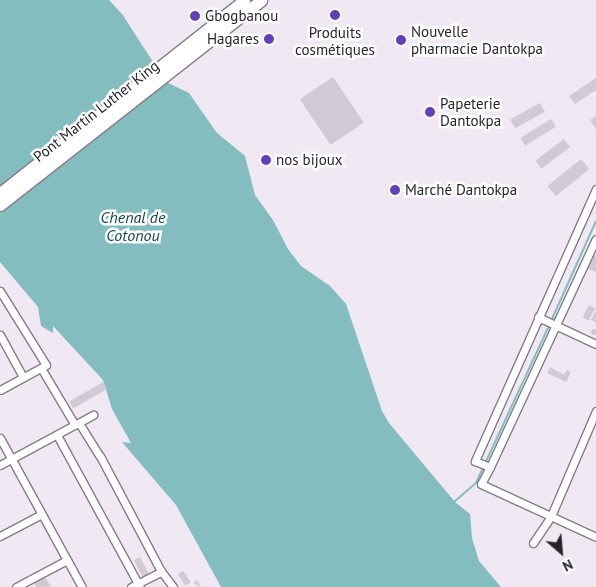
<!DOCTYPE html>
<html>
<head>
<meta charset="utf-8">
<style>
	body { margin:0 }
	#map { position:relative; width:596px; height:587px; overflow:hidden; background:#f0e8f2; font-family:"PT Sans",sans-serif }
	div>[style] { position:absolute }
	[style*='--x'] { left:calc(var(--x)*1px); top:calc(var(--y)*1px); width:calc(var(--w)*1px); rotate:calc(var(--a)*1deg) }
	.water>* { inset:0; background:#83bdc0 }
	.stream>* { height:2px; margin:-1px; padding:0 1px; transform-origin:1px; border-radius:1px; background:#83bdc0 }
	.building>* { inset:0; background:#d1c9d3; transform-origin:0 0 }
	.round { border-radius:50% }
	.roads { filter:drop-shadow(1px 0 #847d85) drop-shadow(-1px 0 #847d85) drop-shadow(0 1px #847d85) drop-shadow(0 -1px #847d85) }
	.minor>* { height:7px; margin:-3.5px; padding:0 3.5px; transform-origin:3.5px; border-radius:3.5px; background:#fff }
	.primary>* { height:11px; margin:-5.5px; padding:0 5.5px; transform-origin:5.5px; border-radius:5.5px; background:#fff }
	.dots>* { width:14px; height:14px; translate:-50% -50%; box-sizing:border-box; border:2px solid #fff; border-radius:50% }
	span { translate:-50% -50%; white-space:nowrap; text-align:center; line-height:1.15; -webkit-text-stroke:5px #fff; paint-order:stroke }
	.poi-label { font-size:15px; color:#282529 }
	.left { translate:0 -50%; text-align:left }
	.right { translate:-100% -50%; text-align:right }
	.street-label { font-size:15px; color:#282529 }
	.water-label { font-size:16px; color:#13484b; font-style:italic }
	.north { position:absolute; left:536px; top:527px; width:50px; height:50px; -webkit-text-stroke:4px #fff; paint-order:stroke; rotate:153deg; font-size:14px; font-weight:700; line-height:20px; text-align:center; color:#282529 }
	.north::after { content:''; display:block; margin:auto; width:18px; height:22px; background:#282529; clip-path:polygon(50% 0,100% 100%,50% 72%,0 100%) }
</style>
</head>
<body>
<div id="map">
	<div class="water">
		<div style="clip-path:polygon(0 0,109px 0,122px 14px,166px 82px,189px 93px,217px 133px,245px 156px,255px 195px,273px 220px,288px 249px,301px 266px,330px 286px,346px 304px,382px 411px,389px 423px,455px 502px,470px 514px,472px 538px,479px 561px,501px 587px,221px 587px,176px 505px,122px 442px,131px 443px,112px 409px,103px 380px,53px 326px,53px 333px,41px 326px,38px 307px,0 262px)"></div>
	</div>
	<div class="stream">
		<div style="--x:552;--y:319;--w:107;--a:-65.8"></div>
		<div style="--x:454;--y:502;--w:29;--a:-41"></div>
		<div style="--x:476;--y:483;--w:171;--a:-65.1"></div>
	</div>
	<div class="building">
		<div style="left:333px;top:77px;width:55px;height:40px;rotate:56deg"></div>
		<div style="clip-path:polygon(596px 78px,596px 90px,575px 104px,569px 96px)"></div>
		<div style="left:540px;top:103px;width:10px;height:34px;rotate:61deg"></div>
		<div style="clip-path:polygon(596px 116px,596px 129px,590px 120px)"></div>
		<div style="left:551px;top:119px;width:9px;height:36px;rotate:58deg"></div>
		<div style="left:564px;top:139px;width:10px;height:36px;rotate:53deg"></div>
		<div style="left:581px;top:159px;width:13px;height:43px;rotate:51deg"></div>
		<div style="clip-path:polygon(589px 253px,596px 256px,596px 272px,583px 267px)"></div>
		<div style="left:589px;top:305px;width:7px;height:14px;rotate:27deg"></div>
		<div style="clip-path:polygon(596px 310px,596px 322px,591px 320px)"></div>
		<div class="round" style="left:591px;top:329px;width:6px;height:6px"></div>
		<div style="clip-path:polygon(550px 367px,564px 375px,567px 370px,571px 372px,566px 382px,547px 373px)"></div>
		<div style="left:103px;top:382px;width:8px;height:39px;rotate:60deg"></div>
		<div style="left:140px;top:557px;width:19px;height:7px;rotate:62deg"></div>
		<div style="clip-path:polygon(183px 571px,191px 582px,185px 586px,178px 574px)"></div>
		<div style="clip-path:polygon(44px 575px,51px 587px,36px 587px,33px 581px)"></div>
		<div style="clip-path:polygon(197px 580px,201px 587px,193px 583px)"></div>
	</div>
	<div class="roads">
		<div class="minor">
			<div style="--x:596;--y:189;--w:298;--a:114"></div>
			<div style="--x:475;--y:461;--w:16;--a:22"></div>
			<div style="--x:490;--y:467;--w:251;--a:-65.1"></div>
			<div style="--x:0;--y:291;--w:87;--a:58.1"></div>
			<div style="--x:46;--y:365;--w:52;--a:151.5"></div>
			<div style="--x:538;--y:317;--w:64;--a:25"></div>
			<div style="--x:0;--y:335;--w:48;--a:61.3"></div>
			<div style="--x:41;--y:368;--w:66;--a:59.2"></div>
			<div style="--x:79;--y:423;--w:39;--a:58"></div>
			<div style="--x:100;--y:456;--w:130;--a:62.1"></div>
			<div style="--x:161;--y:571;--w:20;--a:53"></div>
			<div style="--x:57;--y:435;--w:173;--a:61.4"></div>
			<div style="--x:0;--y:438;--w:170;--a:61.2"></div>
			<div style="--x:0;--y:465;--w:106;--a:-28.3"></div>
			<div style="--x:490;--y:467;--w:19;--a:118"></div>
			<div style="--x:481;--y:484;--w:127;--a:24.7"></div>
			<div style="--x:0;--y:536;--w:47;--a:-27.6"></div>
			<div style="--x:533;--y:543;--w:32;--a:-56"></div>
			<div style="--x:551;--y:516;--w:114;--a:-66.8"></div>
			<div style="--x:16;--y:587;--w:58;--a:-27.9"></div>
			<div style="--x:131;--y:587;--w:34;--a:-27"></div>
		</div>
		<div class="primary">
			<div style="--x:0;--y:193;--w:311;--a:-38.3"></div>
			<div style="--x:0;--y:205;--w:332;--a:-38.1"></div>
		</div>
	</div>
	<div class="dots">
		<div style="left:335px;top:15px;background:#623fb7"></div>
		<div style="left:195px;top:16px;background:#623fb7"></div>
		<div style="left:269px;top:39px;background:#623fb7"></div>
		<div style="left:401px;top:40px;background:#623fb7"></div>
		<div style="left:430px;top:112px;background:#623fb7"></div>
		<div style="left:266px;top:160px;background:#623fb7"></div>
		<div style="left:395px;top:190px;background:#623fb7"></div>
	</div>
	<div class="poi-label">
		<span class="left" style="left:205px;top:16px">Gbogbanou</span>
		<span class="left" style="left:411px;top:40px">Nouvelle<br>pharmacie Dantokpa</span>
		<span style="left:335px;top:41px">Produits<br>cosmétiques</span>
		<span class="right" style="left:259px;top:39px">Hagares</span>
		<span class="left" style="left:440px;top:112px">Papeterie<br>Dantokpa</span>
		<span class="left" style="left:276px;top:160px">nos bijoux</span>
		<span class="left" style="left:405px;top:190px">Marché Dantokpa</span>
	</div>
	<div class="street-label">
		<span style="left:96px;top:111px;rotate:-38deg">Pont Martin Luther King</span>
	</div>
	<div class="water-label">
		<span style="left:133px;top:226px">Chenal de<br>Cotonou</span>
	</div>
	<div class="north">N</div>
</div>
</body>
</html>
